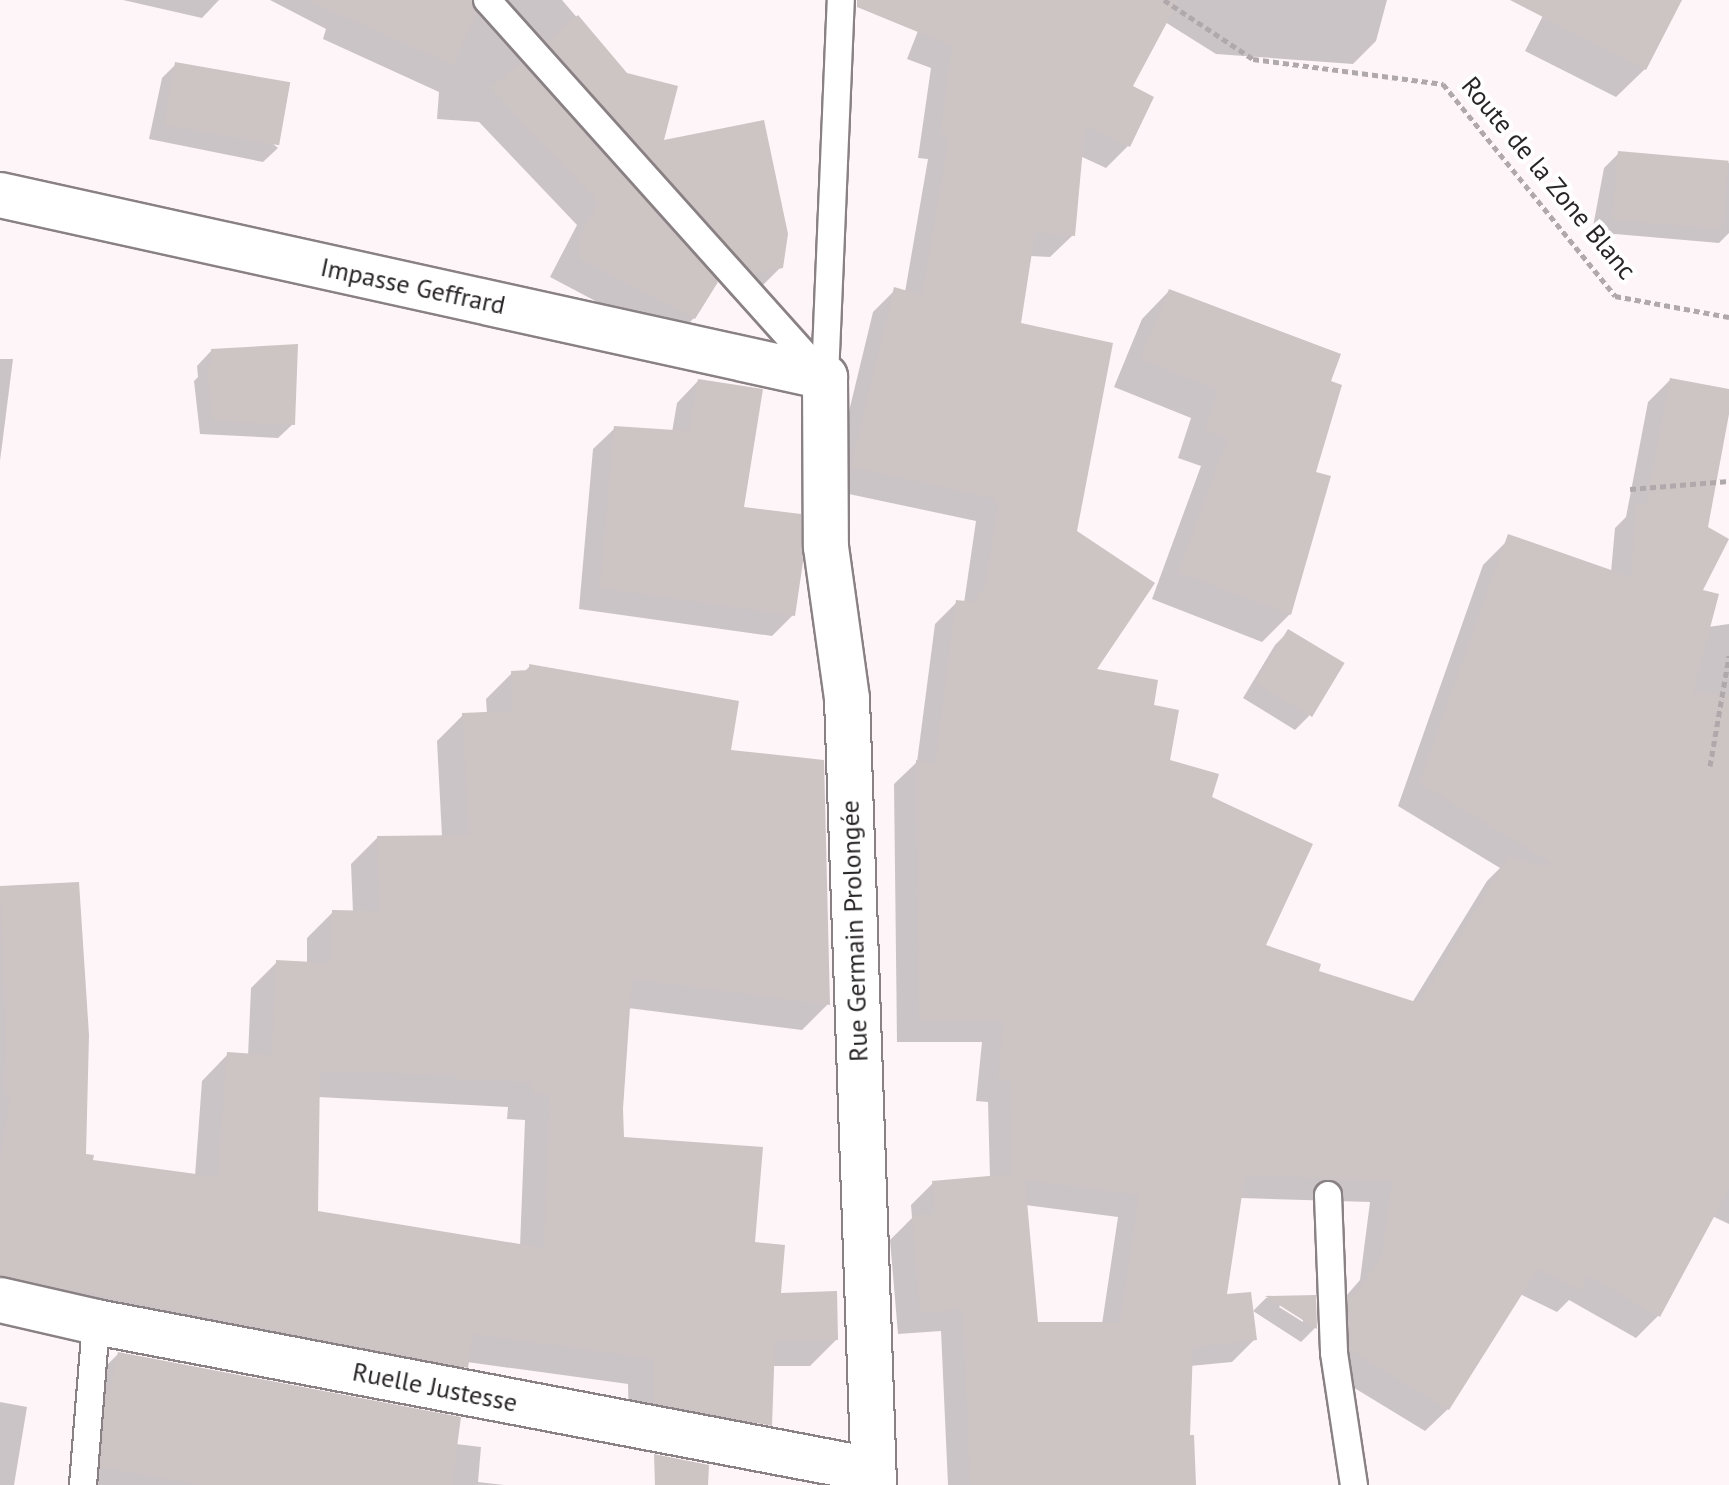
<!DOCTYPE html>
<html>
<head>
<meta charset="utf-8">
<style>
	body { margin:0 }
	#map { position:relative; width:1729px; height:1485px; overflow:hidden; background:#fef5f8; font-family:"PT Sans",sans-serif }
	div>[style] { position:absolute }
	[style*='--x'] { left:calc(var(--x)*1px); top:calc(var(--y)*1px); width:calc(var(--w)*1px); rotate:calc(var(--a)*1deg) }
	.shadow>* { inset:0; background:#0003 }
	.building>* { inset:0; background:#cdc4c4; transform-origin:0 0 }
	.path>* { height:5px; margin-top:-2.5px; transform-origin:0; background:repeating-linear-gradient(90deg,#b0a9ab 0 6px,transparent 0 10px) }
	.roads { filter:drop-shadow(2px 0 #898183) drop-shadow(-2px 0 #898183) drop-shadow(0 2px #898183) drop-shadow(0 -2px #898183) }
	.service>* { height:26px; margin:-13px; padding:0 13px; transform-origin:13px; border-radius:13px; background:#fff }
	.minor>* { height:44px; margin:-22px; padding:0 22px; transform-origin:22px; border-radius:22px; background:#fff }
	span { translate:-50% -50%; white-space:nowrap; text-align:center; line-height:1.15; -webkit-text-stroke:8px #fff; paint-order:stroke }
	.street-label { font-size:26px; color:#282526 }
</style>
</head>
<body>
<div id="map">
	<div class="shadow">
		<div style="clip-path:polygon(123px 0,219px 0,202px 18px)"></div>
		<div style="clip-path:polygon(270px 0,562px 0,626px 75px,662px 143px,781px 267px,758px 290px,731px 296px,717px 280px,694px 318px,671px 341px,550px 277px,577px 225px,479px 122px,437px 119px,439px 92px,323px 39px,326px 29px)"></div>
		<div style="clip-path:polygon(evenodd,888px 0,1387px 0,1376px 41px,1353px 64px,1216px 54px,1165px 22px,1130px 87px,1152px 98px,1128px 146px,1106px 168px,1080px 156px,1073px 235px,1050px 257px,1030px 256px,1019px 325px,1075px 532px,1093px 671px,1152px 707px,1168px 762px,1210px 798px,1263px 946px,1316px 972px,1412px 1003px,1487px 881px,1500px 868px,1398px 806px,1483px 565px,1506px 542px,1611px 572px,1615px 528px,1626px 517px,1648px 402px,1670px 380px,1729px 391px,1706px 528px,1700px 591px,1708px 627px,1729px 624px,1729px 1224px,1712px 1216px,1658px 1316px,1636px 1338px,1569px 1300px,1557px 1312px,1520px 1294px,1448px 1409px,1425px 1431px,1328px 1372px,1326px 1319px,1360px 1280px,1370px 1202px,1240px 1198px,1225px 1297px,1255px 1339px,1232px 1362px,1190px 1366px,1188px 1437px,1194px 1485px,948px 1485px,941px 1331px,898px 1334px,890px 1240px,912px 1218px,911px 1205px,933px 1183px,990px 1178px,988px 1102px,976px 1101px,982px 1042px,897px 1042px,894px 784px,917px 762px,935px 624px,957px 602px,964px 603px,976px 521px,830px 490px,873px 312px,895px 290px,905px 292px,928px 159px,918px 158px,931px 68px,907px 59px,923px 18px,888px 0,1025px 1205px,1118px 1217px,1102px 1324px,1036px 1324px,1025px 1205px)"></div>
		<div style="clip-path:polygon(1551px 0,1680px 0,1645px 69px,1616px 97px,1525px 51px)"></div>
		<div style="clip-path:polygon(176px 64px,278px 148px,263px 162px,149px 139px,162px 78px)"></div>
		<div style="clip-path:polygon(1618px 154px,1729px 163px,1729px 233px,1719px 243px,1592px 232px,1604px 168px)"></div>
		<div style="clip-path:polygon(1169px 291px,1328px 383px,1290px 614px,1262px 642px,1152px 599px,1201px 466px,1178px 458px,1191px 418px,1114px 387px,1142px 319px)"></div>
		<div style="clip-path:polygon(211px 351px,293px 424px,278px 438px,200px 434px,194px 381px,198px 377px,197px 366px)"></div>
		<div style="clip-path:polygon(0 359px,13px 359px,0 461px)"></div>
		<div style="clip-path:polygon(698px 381px,742px 509px,793px 615px,772px 636px,579px 609px,593px 449px,615px 428px,672px 432px,677px 403px)"></div>
		<div style="clip-path:polygon(1289px 631px,1309px 716px,1295px 730px,1243px 698px,1275px 645px)"></div>
		<div style="clip-path:polygon(evenodd,530px 666px,728px 751px,828px 1004px,802px 1030px,628px 1008px,621px 1109px,623px 1139px,753px 1244px,779px 1295px,836px 1340px,810px 1366px,772px 1366px,771px 1409px,744px 1436px,629px 1429px,628px 1384px,467px 1362px,440px 1393px,0 1305px,0 888px,78px 884px,83px 1155px,91px 1162px,195px 1176px,202px 1081px,228px 1054px,248px 1056px,251px 988px,277px 962px,307px 964px,307px 938px,333px 912px,353px 913px,351px 864px,377px 838px,442px 837px,437px 741px,463px 715px,487px 714px,486px 699px,512px 673px,523px 673px,530px 666px,318px 1097px,508px 1107px,507px 1119px,525px 1120px,520px 1246px,316px 1213px,318px 1097px)"></div>
		<div style="clip-path:polygon(evenodd,1314px 1297px,1315px 1328px,1301px 1342px,1253px 1311px,1266px 1298px,1314px 1297px,1281px 1304px,1303px 1317px,1303px 1322px,1279px 1307px,1281px 1304px)"></div>
		<div style="clip-path:polygon(118px 1354px,456px 1444px,481px 1447px,478px 1482px,504px 1485px,77px 1485px,93px 1379px)"></div>
		<div style="clip-path:polygon(0 1402px,27px 1407px,14px 1485px,0 1485px)"></div>
	</div>
	<div class="building">
		<div style="clip-path:polygon(307px 0,471px 0,477px 13px,453px 65px)"></div>
		<div style="clip-path:polygon(evenodd,857px 0,1179px 0,1133px 86px,1154px 97px,1130px 147px,1085px 126px,1075px 236px,1035px 233px,1021px 323px,1113px 343px,1077px 531px,1155px 583px,1097px 669px,1158px 680px,1154px 705px,1179px 710px,1170px 760px,1219px 774px,1212px 797px,1313px 844px,1266px 945px,1321px 964px,1319px 971px,1419px 1003px,1509px 856px,1547px 867px,1550px 862px,1419px 783px,1508px 534px,1631px 577px,1636px 504px,1646px 505px,1670px 378px,1729px 389px,1729px 414px,1708px 527px,1729px 539px,1703px 590px,1719px 594px,1693px 692px,1729px 695px,1729px 1189px,1660px 1317px,1588px 1276px,1581px 1291px,1538px 1269px,1449px 1410px,1350px 1350px,1348px 1295px,1356px 1294px,1382px 1256px,1392px 1181px,1245px 1175px,1227px 1294px,1251px 1292px,1257px 1340px,1193px 1347px,1190px 1435px,1194px 1435px,1196px 1485px,970px 1485px,963px 1309px,920px 1313px,912px 1215px,935px 1214px,932px 1181px,1012px 1174px,1010px 1080px,998px 1079px,1003px 1020px,919px 1021px,916px 760px,935px 764px,956px 600px,977px 602px,978px 592px,984px 592px,998px 506px,997px 499px,851px 467px,894px 287px,922px 295px,949px 137px,940px 136px,952px 46px,857px 7px,857px 0,1025px 1180px,1139px 1195px,1120px 1322px,1038px 1322px,1025px 1180px)"></div>
		<div style="clip-path:polygon(1510px 0,1682px 0,1646px 70px)"></div>
		<div style="clip-path:polygon(578px 15px,627px 73px,678px 86px,664px 140px,764px 120px,788px 234px,783px 268px,754px 274px,546px 42px)"></div>
		<div style="left:175px;top:62px;width:117px;height:64px;rotate:10deg"></div>
		<div style="clip-path:polygon(521px 62px,718px 282px,695px 319px,579px 258px,579px 239px,598px 202px,490px 88px)"></div>
		<div style="left:1618px;top:151px;width:111px;height:69px;rotate:5deg"></div>
		<div style="clip-path:polygon(1169px 289px,1341px 354px,1331px 381px,1342px 385px,1316px 472px,1331px 476px,1291px 615px,1178px 572px,1228px 438px,1204px 431px,1218px 390px,1140px 359px)"></div>
		<div style="clip-path:polygon(298px 344px,295px 425px,213px 421px,207px 365px,212px 365px,211px 349px)"></div>
		<div style="clip-path:polygon(698px 379px,763px 389px,744px 507px,801px 514px,803px 562px,795px 616px,600px 588px,614px 426px,689px 431px)"></div>
		<div style="left:1288px;top:629px;width:66px;height:63px;rotate:31deg"></div>
		<div style="clip-path:polygon(evenodd,529px 664px,739px 701px,731px 750px,824px 760px,830px 1005px,632px 979px,623px 1109px,624px 1137px,763px 1147px,755px 1242px,785px 1245px,781px 1293px,837px 1291px,838px 1340px,775px 1341px,772px 1426px,654px 1403px,654px 1359px,473px 1334px,468px 1368px,0 1276px,0 1162px,10px 1094px,4px 1094px,6px 1028px,0 886px,79px 882px,89px 1035px,86px 1154px,94px 1155px,93px 1160px,218px 1177px,227px 1052px,272px 1055px,276px 960px,331px 963px,332px 910px,379px 911px,377px 836px,469px 835px,462px 713px,513px 711px,511px 671px,530px 670px,529px 664px,320px 1071px,456px 1075px,456px 1079px,533px 1082px,532px 1093px,550px 1095px,544px 1248px,318px 1211px,320px 1071px)"></div>
		<div style="clip-path:polygon(1316px 1295px,1317px 1329px,1265px 1296px)"></div>
		<div style="clip-path:polygon(118px 1352px,461px 1417px,452px 1485px,202px 1485px,100px 1467px,105px 1405px)"></div>
		<div style="clip-path:polygon(654px 1454px,709px 1465px,708px 1485px,655px 1485px)"></div>
	</div>
	<div class="path">
		<div style="--x:1164;--y:0;--w:107;--a:33.5"></div>
		<div style="--x:1253;--y:59;--w:192;--a:7.5"></div>
		<div style="--x:1443;--y:84;--w:273;--a:50.9"></div>
		<div style="--x:1615;--y:296;--w:116;--a:10.4"></div>
		<div style="--x:1630;--y:489;--w:99;--a:-4.6"></div>
		<div style="--x:1710;--y:766;--w:112;--a:-80.2"></div>
	</div>
	<div class="roads">
		<div class="service">
			<div style="--x:487;--y:0;--w:504;--a:48.14"></div>
			<div style="--x:825;--y:377;--w:377;--a:-87.6"></div>
			<div style="--x:1328;--y:1195;--w:158;--a:87.8"></div>
			<div style="--x:1334;--y:1353;--w:134;--a:81.4"></div>
			<div style="--x:83;--y:1485;--w:164;--a:-85.4"></div>
		</div>
		<div class="minor">
			<div style="--x:0;--y:195;--w:845;--a:12.44"></div>
			<div style="--x:825;--y:377;--w:170;--a:89.7"></div>
			<div style="--x:826;--y:547;--w:153;--a:82.1"></div>
			<div style="--x:847;--y:699;--w:786;--a:88.03"></div>
			<div style="--x:0;--y:1300;--w:98;--a:12.9"></div>
			<div style="--x:96;--y:1322;--w:789;--a:10.81"></div>
		</div>
	</div>
	<div class="street-label">
		<span style="left:1549px;top:178px;rotate:50deg">Route de la Zone Blanc</span>
		<span style="left:413px;top:286px;rotate:12deg">Impasse Geffrard</span>
		<span style="left:854px;top:931px;rotate:-92deg">Rue Germain Prolongée</span>
		<span style="left:435px;top:1387px;rotate:11deg">Ruelle Justesse</span>
	</div>
</div>
</body>
</html>
